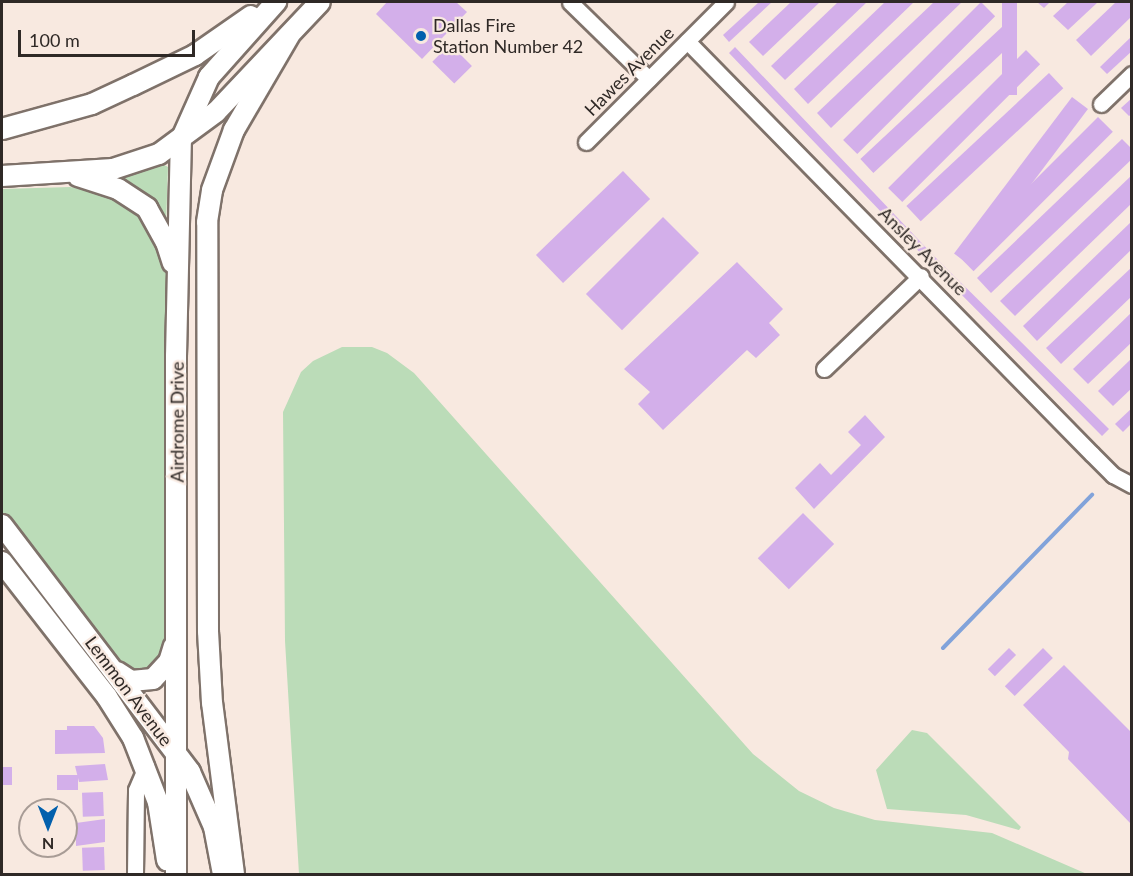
<!DOCTYPE html>
<html>
<head>
<meta charset="utf-8">
<style>
	body { margin:0 }
	#map { position:relative; width:1133px; height:876px; overflow:hidden; background:#f8e9e0; font-family:Lato,sans-serif }
	div>[style] { position:absolute }
	[style*='--x'] { left:calc(var(--x)*1px); top:calc(var(--y)*1px); width:calc(var(--w)*1px); rotate:calc(var(--a)*1deg) }
	.green>* { inset:0; background:#bbdcb8 }
	.stream>* { height:4px; margin:-2px; padding:0 2px; transform-origin:2px; border-radius:2px; background:#82a3da }
	.building>* { inset:0; background:#d3afea; transform-origin:0 0 }
	.roads { filter:drop-shadow(2px 0 #7f726a) drop-shadow(-2px 0 #7f726a) drop-shadow(0 2px #7f726a) drop-shadow(0 -2px #7f726a) }
	.minor>* { height:15px; margin:-7.5px; padding:0 7.5px; transform-origin:7.5px; border-radius:7.5px; background:#fff }
	.major>* { height:20px; margin:-10px; padding:0 10px; transform-origin:10px; border-radius:10px; background:#fff }
	.dots>* { width:16px; height:16px; translate:-50% -50%; box-sizing:border-box; border:3px solid #f8e9e0; border-radius:50% }
	span { translate:-50% -50%; white-space:nowrap; text-align:center; line-height:1.15; -webkit-text-stroke:4.5px #f8e9e0; paint-order:stroke }
	.poi-label { font-size:18px; color:#2f2926 }
	.left { translate:0 -50%; text-align:left }
	.street-label { font-size:18px; color:#2f2926 }
	.frame { position:absolute; inset:0; border:3px solid #2f2926; pointer-events:none }
	.north { position:absolute; left:18px; top:798px; width:60px; height:60px; box-sizing:border-box; background:#f8e9e0; border:2px solid #a89c96; border-radius:50%; rotate:180deg; font-size:16px; font-weight:700; line-height:24px; text-align:center; color:#2f2926 }
	.north::after { content:''; display:block; margin:auto; width:21px; height:27px; background:#0260ad; clip-path:polygon(50% 0,100% 100%,50% 72%,0 100%) }
	.scale { position:absolute; left:18px; top:30px; width:177px; height:27px; box-sizing:border-box; border:3px solid #2f2926; border-top:0; padding-left:8px; font-size:18px; line-height:21px; white-space:nowrap; color:#2f2926; -webkit-text-stroke:4px #f8e9e0; paint-order:stroke }
</style>
</head>
<body>
<div id="map">
	<div class="green">
		<div style="clip-path:polygon(161px 163px,168px 167px,166px 225px,115px 179px)"></div>
		<div style="clip-path:polygon(70px 187px,105px 193px,137px 213px,157px 240px,168px 275px,168px 656px,158px 669px,133px 673px,120px 664px,2px 514px,2px 189px)"></div>
		<div style="clip-path:polygon(342px 347px,372px 347px,387px 353px,414px 373px,753px 754px,799px 791px,834px 808px,875px 820px,992px 833px,1087px 874px,299px 874px,285px 641px,283px 412px,301px 372px,313px 361px)"></div>
		<div style="clip-path:polygon(912px 730px,927px 733px,1021px 827px,1019px 830px,966px 815px,887px 809px,876px 770px)"></div>
	</div>
	<div class="stream">
		<div style="--x:943;--y:648;--w:214;--a:-45.8"></div>
	</div>
	<div class="building">
		<div style="clip-path:polygon(387px 2px,456px 2px,467px 12px,422px 59px,376px 14px)"></div>
		<div style="clip-path:polygon(759px 2px,772px 2px,729px 42px,723px 35px)"></div>
		<div style="clip-path:polygon(791px 2px,820px 2px,763px 56px,749px 42px)"></div>
		<div style="clip-path:polygon(838px 2px,867px 2px,785px 80px,771px 66px)"></div>
		<div style="clip-path:polygon(885px 2px,914px 2px,808px 104px,794px 89px)"></div>
		<div style="clip-path:polygon(934px 2px,962px 2px,831px 128px,817px 113px)"></div>
		<div style="left:981px;top:2px;width:20px;height:195px;rotate:45deg"></div>
		<div style="left:1002px;top:2px;width:15px;height:93px"></div>
		<div style="clip-path:polygon(1037px 2px,1050px 2px,1044px 8px)"></div>
		<div style="clip-path:polygon(1068px 2px,1098px 2px,1068px 30px,1053px 16px)"></div>
		<div style="clip-path:polygon(1116px 2px,1132px 2px,1132px 16px,1091px 56px,1076px 40px)"></div>
		<div style="left:1003px;top:26px;width:19px;height:195px;rotate:47deg"></div>
		<div style="clip-path:polygon(1132px 36px,1132px 51px,1107px 74px,1100px 67px)"></div>
		<div style="left:450px;top:44px;width:31px;height:25px;rotate:45deg"></div>
		<div style="clip-path:polygon(735px 47px,934px 256px,1109px 429px,1102px 436px,929px 262px,729px 53px)"></div>
		<div style="left:1026px;top:50px;width:20px;height:195px;rotate:45deg"></div>
		<div style="left:1049px;top:73px;width:21px;height:195px;rotate:47deg"></div>
		<div style="left:1072px;top:97px;width:20px;height:196px;rotate:37deg"></div>
		<div style="clip-path:polygon(1132px 98px,1132px 114px,1129px 116px,1121px 108px)"></div>
		<div style="left:1098px;top:117px;width:21px;height:197px;rotate:45deg"></div>
		<div style="clip-path:polygon(1122px 139px,1132px 149px,1132px 159px,991px 293px,977px 278px)"></div>
		<div style="left:623px;top:171px;width:39px;height:121px;rotate:46deg"></div>
		<div style="clip-path:polygon(1132px 175px,1132px 203px,1015px 316px,1000px 301px)"></div>
		<div style="left:663px;top:217px;width:51px;height:109px;rotate:45deg"></div>
		<div style="clip-path:polygon(1132px 221px,1132px 249px,1037px 341px,1023px 326px)"></div>
		<div style="clip-path:polygon(737px 262px,783px 309px,769px 323px,780px 335px,756px 358px,747px 350px,663px 430px,638px 404px,650px 392px,624px 369px)"></div>
		<div style="clip-path:polygon(1132px 267px,1132px 296px,1061px 364px,1046px 348px)"></div>
		<div style="clip-path:polygon(1132px 312px,1132px 342px,1088px 384px,1073px 369px)"></div>
		<div style="clip-path:polygon(1132px 358px,1132px 388px,1113px 406px,1098px 391px)"></div>
		<div style="clip-path:polygon(1132px 408px,1132px 423px,1123px 432px,1115px 424px)"></div>
		<div style="clip-path:polygon(865px 415px,885px 437px,814px 509px,795px 488px,820px 463px,831px 475px,861px 445px,848px 432px)"></div>
		<div style="left:803px;top:513px;width:44px;height:64px;rotate:45deg"></div>
		<div style="left:1009px;top:648px;width:10px;height:30px;rotate:45deg"></div>
		<div style="left:1043px;top:648px;width:14px;height:54px;rotate:45deg"></div>
		<div style="clip-path:polygon(1064px 665px,1132px 733px,1132px 825px,1068px 759px,1069px 752px,1023px 705px)"></div>
		<div style="clip-path:polygon(67px 726px,94px 726px,103px 738px,105px 753px,55px 754px,55px 730px,67px 730px)"></div>
		<div style="clip-path:polygon(105px 764px,108px 780px,79px 782px,75px 766px)"></div>
		<div style="left:2px;top:767px;width:10px;height:18px"></div>
		<div style="left:57px;top:775px;width:21px;height:15px"></div>
		<div style="left:103px;top:792px;width:24px;height:21px;rotate:88deg"></div>
		<div style="clip-path:polygon(105px 819px,105px 842px,76px 846px,76px 823px)"></div>
		<div style="left:104px;top:847px;width:23px;height:22px;rotate:88deg"></div>
	</div>
	<div class="roads">
		<div class="minor">
			<div style="--x:570;--y:2;--w:110;--a:44.3"></div>
			<div style="--x:687;--y:41;--w:578;--a:45.56"></div>
			<div style="--x:1092;--y:454;--w:30;--a:45"></div>
			<div style="--x:1113;--y:475;--w:21;--a:28"></div>
			<div style="--x:1101;--y:104;--w:43;--a:-44.1"></div>
			<div style="--x:586;--y:142;--w:198;--a:-45"></div>
			<div style="--x:824;--y:369;--w:134;--a:-43.8"></div>
			<div style="--x:135;--y:874;--w:84;--a:-89.3"></div>
			<div style="--x:136;--y:790;--w:26;--a:-67"></div>
		</div>
		<div class="major">
			<div style="--x:2;--y:129;--w:93;--a:-15.5"></div>
			<div style="--x:92;--y:104;--w:45;--a:-24.9"></div>
			<div style="--x:133;--y:85;--w:69;--a:-25.8"></div>
			<div style="--x:195;--y:55;--w:68;--a:-34.9"></div>
			<div style="--x:2;--y:176;--w:111;--a:-3.6"></div>
			<div style="--x:113;--y:169;--w:48;--a:-18.1"></div>
			<div style="--x:159;--y:154;--w:71;--a:-36.4"></div>
			<div style="--x:216;--y:112;--w:151;--a:-46.6"></div>
			<div style="--x:78;--y:176;--w:42;--a:18"></div>
			<div style="--x:118;--y:189;--w:35;--a:33"></div>
			<div style="--x:147;--y:208;--w:39;--a:61"></div>
			<div style="--x:166;--y:242;--w:22;--a:72"></div>
			<div style="--x:2;--y:525;--w:310;--a:52.7"></div>
			<div style="--x:190;--y:772;--w:60;--a:66.4"></div>
			<div style="--x:214;--y:827;--w:48;--a:79.2"></div>
			<div style="--x:2;--y:562;--w:171;--a:52.1"></div>
			<div style="--x:107;--y:697;--w:49;--a:57.6"></div>
			<div style="--x:133;--y:738;--w:69;--a:68.7"></div>
			<div style="--x:158;--y:802;--w:59;--a:81.2"></div>
			<div style="--x:117;--y:672;--w:17;--a:33"></div>
			<div style="--x:131;--y:681;--w:22;--a:-5"></div>
			<div style="--x:153;--y:679;--w:23;--a:-47"></div>
			<div style="--x:169;--y:662;--w:17;--a:-73"></div>
			<div style="--x:176;--y:874;--w:518;--a:-90"></div>
			<div style="--x:176;--y:356;--w:216;--a:-88.7"></div>
			<div style="--x:181;--y:140;--w:69;--a:-66"></div>
			<div style="--x:209;--y:77;--w:101;--a:-48.2"></div>
			<div style="--x:234;--y:874;--w:172;--a:-97.3"></div>
			<div style="--x:212;--y:703;--w:72;--a:-93.2"></div>
			<div style="--x:208;--y:631;--w:409;--a:-90.1"></div>
			<div style="--x:207;--y:222;--w:32;--a:-81"></div>
			<div style="--x:212;--y:190;--w:64;--a:-69.9"></div>
			<div style="--x:234;--y:130;--w:109;--a:-59.7"></div>
		</div>
	</div>
	<div class="dots">
		<div style="left:421px;top:36px;background:#0260ad"></div>
	</div>
	<div class="poi-label">
		<span class="left" style="left:433px;top:36px">Dallas Fire<br>Station Number 42</span>
	</div>
	<div class="street-label">
		<span style="left:629px;top:71px;rotate:-45deg">Hawes Avenue</span>
		<span style="left:923px;top:251px;rotate:45deg">Ansley Avenue</span>
		<span style="left:177px;top:422px;rotate:-90deg">Airdrome Drive</span>
		<span style="left:129px;top:691px;rotate:53deg">Lemmon Avenue</span>
	</div>
	<div class="frame"></div>
	<div class="north">N</div>
	<div class="scale">100 m</div>
</div>
</body>
</html>
